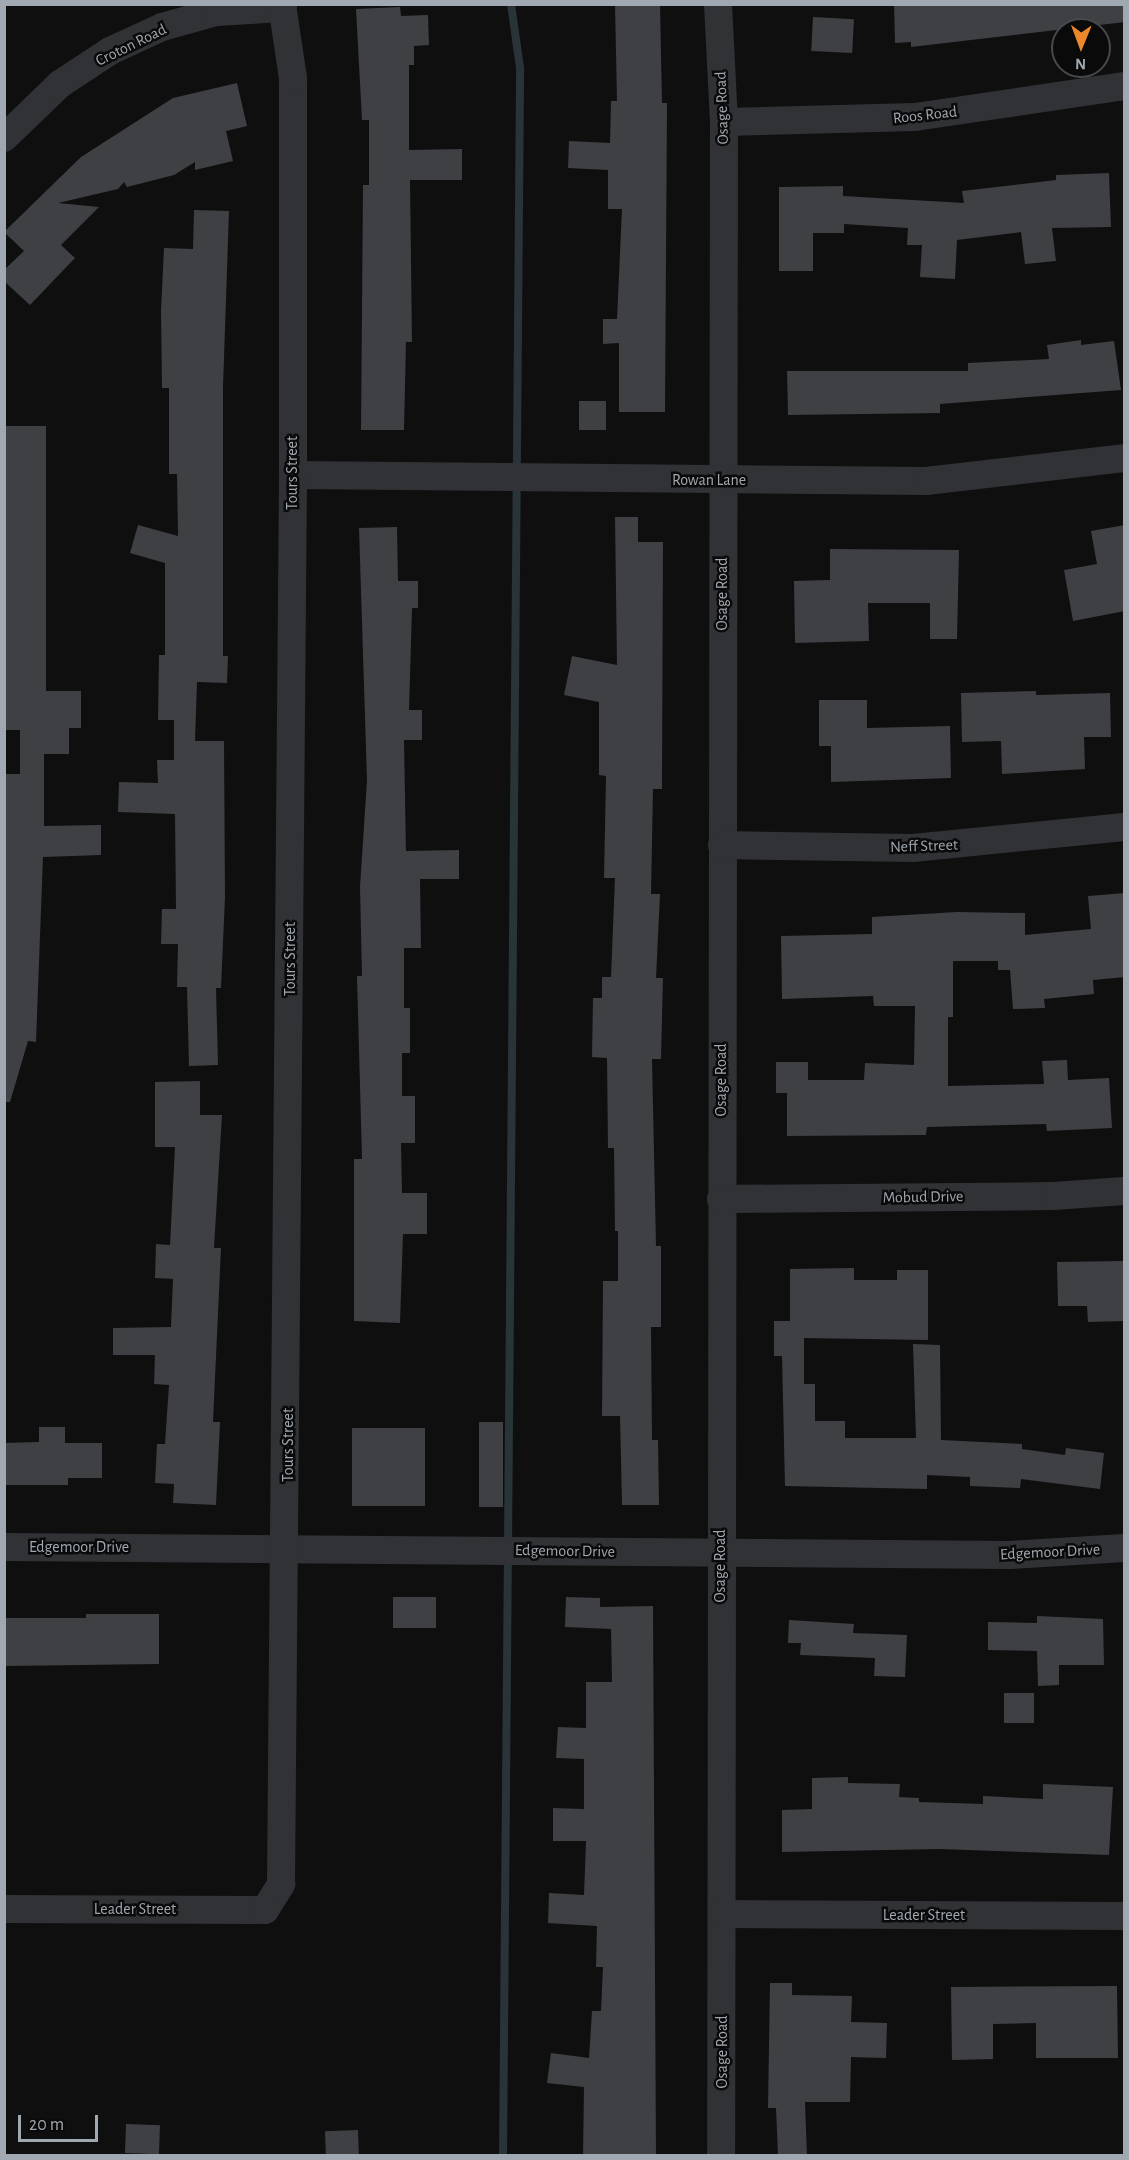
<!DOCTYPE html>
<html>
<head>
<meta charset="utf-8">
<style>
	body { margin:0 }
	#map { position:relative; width:1129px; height:2160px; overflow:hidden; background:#0f0f10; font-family:"Alegreya Sans",sans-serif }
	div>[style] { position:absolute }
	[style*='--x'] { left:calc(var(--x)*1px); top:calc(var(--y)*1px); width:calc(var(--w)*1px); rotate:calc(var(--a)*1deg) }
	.stream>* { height:8px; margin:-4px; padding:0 4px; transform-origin:4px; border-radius:4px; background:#293438 }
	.building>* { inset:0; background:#3e4043; transform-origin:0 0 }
	.minor>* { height:28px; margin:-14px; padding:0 14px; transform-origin:14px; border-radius:14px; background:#303235 }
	span { translate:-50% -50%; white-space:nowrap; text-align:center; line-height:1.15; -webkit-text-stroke:5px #0a0a0b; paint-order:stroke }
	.street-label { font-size:16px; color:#a0a9b1 }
	.frame { position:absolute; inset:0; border:6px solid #a0a9b1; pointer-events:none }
	.north { position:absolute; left:1051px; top:18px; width:60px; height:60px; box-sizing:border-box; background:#0a0a0b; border:2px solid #464a4d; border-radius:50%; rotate:181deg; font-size:16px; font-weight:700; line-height:24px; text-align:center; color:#a0a9b1 }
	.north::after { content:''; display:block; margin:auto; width:21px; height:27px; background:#ec882b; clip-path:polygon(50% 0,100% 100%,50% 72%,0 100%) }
	.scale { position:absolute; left:18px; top:2115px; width:80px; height:27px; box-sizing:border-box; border:3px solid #a0a9b1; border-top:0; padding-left:8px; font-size:18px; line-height:21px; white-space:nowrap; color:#a0a9b1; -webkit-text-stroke:4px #0a0a0b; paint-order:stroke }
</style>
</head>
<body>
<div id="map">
	<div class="stream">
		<div style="--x:503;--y:2156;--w:2088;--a:-89.53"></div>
		<div style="--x:520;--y:68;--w:65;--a:-98"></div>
	</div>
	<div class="building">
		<div style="clip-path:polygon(615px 4px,660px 4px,662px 103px,667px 103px,665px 412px,619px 412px,619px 343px,603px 344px,603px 319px,617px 319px,622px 209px,608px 209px,608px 170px,568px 168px,569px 141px,610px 143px,611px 101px,617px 101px)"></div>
		<div style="clip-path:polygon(894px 4px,1125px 4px,1125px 22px,911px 47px,911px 42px,895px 43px)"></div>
		<div style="clip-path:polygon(400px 7px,401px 16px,428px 15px,429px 45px,414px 46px,414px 65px,409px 65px,409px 150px,462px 149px,462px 180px,410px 180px,412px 342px,406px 342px,404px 430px,361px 430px,363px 185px,369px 185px,369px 120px,362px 120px,356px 9px)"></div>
		<div style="left:813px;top:17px;width:41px;height:34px;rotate:3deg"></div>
		<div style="clip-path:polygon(237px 83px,247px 126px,226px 131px,233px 161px,195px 170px,195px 162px,174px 175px,127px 187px,124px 182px,118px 189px,58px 203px,99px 207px,61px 245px,75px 258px,30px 305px,4px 281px,4px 270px,24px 251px,4px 232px,81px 157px,173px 98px)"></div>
		<div style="clip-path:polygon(1109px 173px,1111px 227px,1052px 228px,1056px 261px,1025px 264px,1021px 232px,957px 240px,955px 279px,920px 277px,922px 245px,907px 245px,908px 228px,844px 224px,844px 233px,813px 233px,813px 271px,779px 271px,779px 187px,843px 186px,843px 196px,964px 203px,962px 191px,1056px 180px,1056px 175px)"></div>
		<div style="clip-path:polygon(194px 210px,229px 211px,223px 387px,223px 656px,228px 656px,227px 683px,197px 682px,195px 741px,224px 741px,225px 897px,221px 988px,216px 988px,218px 1065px,189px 1066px,187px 987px,177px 987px,178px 944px,161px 944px,162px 909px,176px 909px,175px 814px,118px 812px,119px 782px,158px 783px,157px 760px,174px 760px,174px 720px,158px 720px,159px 655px,165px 655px,165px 563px,130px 553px,138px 525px,178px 536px,177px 474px,169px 474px,169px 388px,162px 388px,161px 311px,164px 248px,193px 249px)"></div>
		<div style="clip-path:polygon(1081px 340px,1081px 345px,1114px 341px,1121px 390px,940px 404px,940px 413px,788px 415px,787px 371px,968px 371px,968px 363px,1049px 359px,1047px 345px)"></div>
		<div style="left:579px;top:401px;width:27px;height:29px"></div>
		<div style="clip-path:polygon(4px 426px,46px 426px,46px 691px,81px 691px,81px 728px,69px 728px,69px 754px,44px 754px,44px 826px,101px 825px,101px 855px,43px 857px,36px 1042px,28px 1041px,10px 1102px,4px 1102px,4px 774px,20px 774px,20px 730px,4px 730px)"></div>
		<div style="clip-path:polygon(615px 517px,638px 517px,638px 542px,663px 542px,662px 789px,653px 789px,651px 894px,660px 894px,656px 978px,663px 978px,661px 1059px,652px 1059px,656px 1246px,661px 1246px,661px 1327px,651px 1327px,652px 1440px,658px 1440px,659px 1505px,622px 1505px,620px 1416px,602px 1416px,603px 1281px,618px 1281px,618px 1231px,615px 1231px,614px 1148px,608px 1148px,607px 1058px,592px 1057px,593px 998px,602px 998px,602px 977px,611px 977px,615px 878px,604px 878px,606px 776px,599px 775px,599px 702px,564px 695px,572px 656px,617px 665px)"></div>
		<div style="clip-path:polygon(1125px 525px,1125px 611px,1073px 621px,1064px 570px,1097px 564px,1091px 531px)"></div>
		<div style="clip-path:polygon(397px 527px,398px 581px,418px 581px,418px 608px,412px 608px,409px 710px,422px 710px,422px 740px,404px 740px,406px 851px,459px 850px,459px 879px,420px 879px,421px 948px,404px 948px,404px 1008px,410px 1008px,410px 1053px,402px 1053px,402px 1096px,415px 1096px,415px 1143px,401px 1143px,402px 1193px,427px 1193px,427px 1234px,403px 1234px,400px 1323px,354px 1321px,354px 1159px,362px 1159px,357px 976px,362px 976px,360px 887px,367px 780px,359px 528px)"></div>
		<div style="clip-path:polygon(830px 549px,959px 550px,957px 639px,930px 639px,930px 603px,868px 603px,869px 641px,795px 643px,794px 581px,830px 580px)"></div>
		<div style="clip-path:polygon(1036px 691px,1036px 695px,1110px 693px,1111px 737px,1084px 737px,1085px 769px,1002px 774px,1001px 741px,962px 742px,961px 693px)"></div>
		<div style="clip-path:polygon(819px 700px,867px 700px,867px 728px,950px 726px,951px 778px,831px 782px,831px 746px,819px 746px)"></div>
		<div style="clip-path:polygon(1125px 893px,1125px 977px,1093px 980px,1094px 994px,1044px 999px,1045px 1008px,1013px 1009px,1010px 970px,998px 970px,998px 961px,953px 961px,953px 1017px,948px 1017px,948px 1086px,1044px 1084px,1042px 1061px,1067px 1060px,1068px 1080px,1109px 1078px,1112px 1128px,1047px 1131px,1046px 1124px,927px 1127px,926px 1135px,787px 1136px,787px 1093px,776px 1093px,776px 1062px,808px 1062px,808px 1080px,864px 1080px,865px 1063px,914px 1065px,915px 1006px,874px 1006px,873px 996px,782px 999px,781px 936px,872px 934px,872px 917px,957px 912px,1025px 913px,1025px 935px,1091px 929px,1088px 896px)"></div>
		<div style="clip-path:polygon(200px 1081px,200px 1115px,222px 1115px,214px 1248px,221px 1248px,213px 1422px,220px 1422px,216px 1505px,173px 1503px,174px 1484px,155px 1483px,157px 1444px,165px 1444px,169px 1385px,154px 1384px,155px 1355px,113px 1355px,113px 1328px,171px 1327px,173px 1279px,155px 1278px,156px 1244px,170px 1245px,175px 1147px,155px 1147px,155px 1082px)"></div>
		<div style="clip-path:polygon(1125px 1261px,1125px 1321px,1088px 1322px,1087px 1306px,1058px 1306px,1057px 1262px)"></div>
		<div style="clip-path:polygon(854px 1268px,854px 1280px,897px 1280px,897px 1270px,928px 1270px,928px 1340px,804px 1338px,804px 1384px,815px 1384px,815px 1421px,845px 1421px,845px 1438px,916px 1438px,913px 1344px,940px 1345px,941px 1440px,1022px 1444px,1022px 1449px,1065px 1455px,1066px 1448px,1104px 1453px,1100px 1489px,1021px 1479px,1020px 1488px,970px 1486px,970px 1477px,927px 1475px,927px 1489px,785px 1486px,782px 1356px,774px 1356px,774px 1321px,790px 1321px,790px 1269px)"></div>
		<div style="left:479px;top:1422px;width:24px;height:85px"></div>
		<div style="clip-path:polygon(39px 1427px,65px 1427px,65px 1443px,102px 1443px,102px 1478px,68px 1478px,68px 1485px,4px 1485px,4px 1443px,39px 1442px)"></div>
		<div style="left:352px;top:1428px;width:73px;height:78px"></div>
		<div style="left:436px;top:1597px;width:31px;height:43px;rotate:90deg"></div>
		<div style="clip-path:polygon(566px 1597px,600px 1598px,600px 1607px,653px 1606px,656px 2156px,583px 2156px,584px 2087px,547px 2083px,551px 2053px,589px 2058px,592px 2011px,601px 2011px,603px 1967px,596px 1967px,597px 1926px,548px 1923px,549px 1893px,584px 1895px,586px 1841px,553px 1841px,553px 1808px,584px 1809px,584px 1759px,556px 1758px,558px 1727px,586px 1728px,586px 1682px,612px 1682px,611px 1629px,565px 1627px)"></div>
		<div style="clip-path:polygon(86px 1614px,159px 1614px,159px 1664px,4px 1666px,4px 1618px,86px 1618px)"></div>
		<div style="clip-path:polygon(1037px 1616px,1103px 1619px,1104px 1665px,1059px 1665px,1059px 1685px,1038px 1686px,1037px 1651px,988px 1650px,988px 1622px,1037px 1623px)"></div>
		<div style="clip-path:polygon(789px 1620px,854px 1624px,853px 1633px,907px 1635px,905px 1677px,874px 1676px,875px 1658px,800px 1655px,801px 1643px,788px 1643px)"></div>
		<div style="left:1004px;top:1693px;width:30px;height:30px"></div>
		<div style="clip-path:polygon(848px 1777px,848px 1783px,900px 1784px,899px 1797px,919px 1798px,919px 1802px,983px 1804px,983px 1796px,1043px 1799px,1043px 1784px,1113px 1787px,1109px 1855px,940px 1849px,782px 1852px,782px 1810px,812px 1809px,812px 1778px)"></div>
		<div style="clip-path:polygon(770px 1983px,792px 1983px,792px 1995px,852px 1996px,851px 2022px,887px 2023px,886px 2058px,851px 2057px,850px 2102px,805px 2102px,807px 2156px,778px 2156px,776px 2108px,768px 2108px)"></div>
		<div style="clip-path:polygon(1117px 1986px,1118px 2058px,1036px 2058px,1036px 2023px,993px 2024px,993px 2059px,952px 2060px,951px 1987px)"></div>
		<div style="left:126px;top:2124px;width:34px;height:29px;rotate:2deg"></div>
		<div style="left:358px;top:2130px;width:26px;height:33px;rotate:88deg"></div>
	</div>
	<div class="minor">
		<div style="--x:718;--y:4;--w:118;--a:87.1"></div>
		<div style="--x:724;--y:122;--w:2034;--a:90.08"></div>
		<div style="--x:724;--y:122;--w:191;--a:-1.5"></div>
		<div style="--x:915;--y:117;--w:211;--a:-8.4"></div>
		<div style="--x:4;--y:138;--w:78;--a:-44"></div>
		<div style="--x:60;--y:84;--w:60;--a:-33.4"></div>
		<div style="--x:110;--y:51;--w:57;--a:-24.8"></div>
		<div style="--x:162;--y:27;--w:56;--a:-15.5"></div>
		<div style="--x:216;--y:12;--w:67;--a:-3.4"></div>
		<div style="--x:293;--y:475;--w:633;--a:0.54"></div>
		<div style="--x:926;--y:481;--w:199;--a:-6.6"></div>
		<div style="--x:722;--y:845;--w:191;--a:0.9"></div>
		<div style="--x:913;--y:848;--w:212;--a:-5.7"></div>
		<div style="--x:721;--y:1199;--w:333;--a:-0.5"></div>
		<div style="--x:1054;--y:1196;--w:70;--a:-4.1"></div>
		<div style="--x:4;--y:1547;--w:1006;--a:0.46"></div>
		<div style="--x:1010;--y:1555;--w:114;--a:-3.5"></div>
		<div style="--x:4;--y:1909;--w:261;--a:0.2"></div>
		<div style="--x:265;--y:1910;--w:31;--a:-58"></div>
		<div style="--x:281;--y:1884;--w:1409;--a:-89.51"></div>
		<div style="--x:293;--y:475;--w:397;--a:-90"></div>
		<div style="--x:293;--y:78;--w:75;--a:-98.5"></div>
		<div style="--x:723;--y:1914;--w:401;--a:0.3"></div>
	</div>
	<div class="street-label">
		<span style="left:131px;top:45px;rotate:-26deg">Croton Road</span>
		<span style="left:722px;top:108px;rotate:-92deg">Osage Road</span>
		<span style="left:925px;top:115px;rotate:-6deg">Roos Road</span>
		<span style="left:292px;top:473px;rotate:-90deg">Tours Street</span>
		<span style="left:709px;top:480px">Rowan Lane</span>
		<span style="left:722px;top:594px;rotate:-90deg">Osage Road</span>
		<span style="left:924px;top:846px;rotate:-2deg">Neff Street</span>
		<span style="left:290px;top:959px;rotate:-90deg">Tours Street</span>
		<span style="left:721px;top:1080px;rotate:-90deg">Osage Road</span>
		<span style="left:923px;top:1197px;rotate:-1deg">Mobud Drive</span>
		<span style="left:288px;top:1445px;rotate:-90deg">Tours Street</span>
		<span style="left:79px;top:1547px">Edgemoor Drive</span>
		<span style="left:565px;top:1551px;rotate:1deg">Edgemoor Drive</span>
		<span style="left:1050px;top:1552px;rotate:-3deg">Edgemoor Drive</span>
		<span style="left:720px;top:1566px;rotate:-90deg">Osage Road</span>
		<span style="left:135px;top:1909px">Leader Street</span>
		<span style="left:924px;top:1915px">Leader Street</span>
		<span style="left:722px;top:2052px;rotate:-90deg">Osage Road</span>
	</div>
	<div class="frame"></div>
	<div class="north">N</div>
	<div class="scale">20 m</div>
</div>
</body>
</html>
